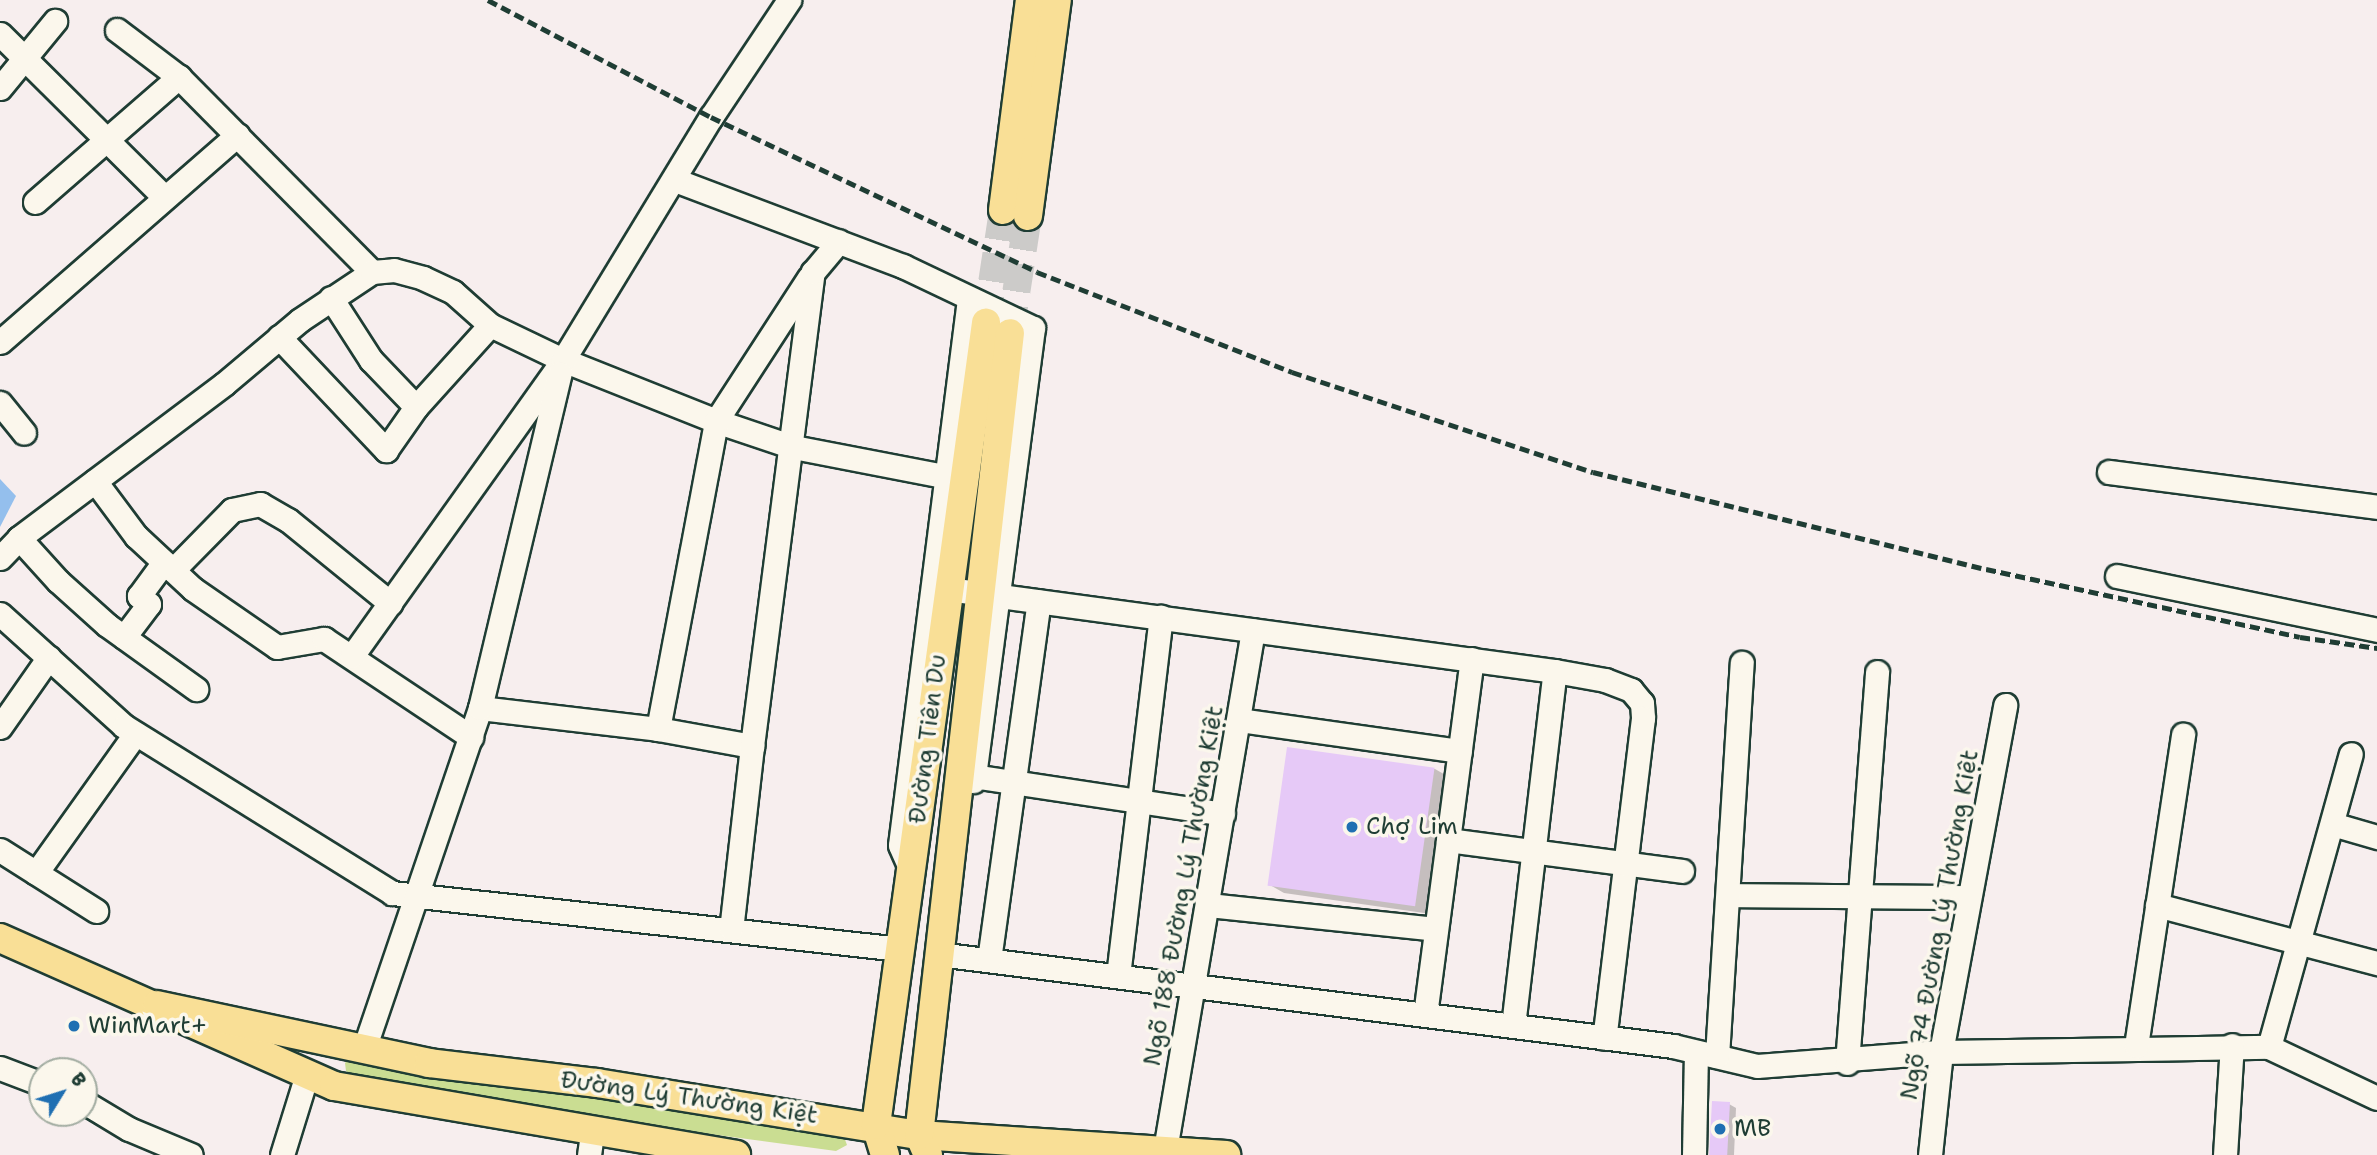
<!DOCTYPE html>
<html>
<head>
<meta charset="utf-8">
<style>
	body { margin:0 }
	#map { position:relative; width:2377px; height:1155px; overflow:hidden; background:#f7eeee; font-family:"Shantell Sans",sans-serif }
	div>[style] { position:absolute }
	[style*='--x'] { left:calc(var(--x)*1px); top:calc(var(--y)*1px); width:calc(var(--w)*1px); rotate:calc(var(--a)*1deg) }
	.green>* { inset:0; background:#cadd92 }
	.water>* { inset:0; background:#94bfed }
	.shadow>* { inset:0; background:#0003 }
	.building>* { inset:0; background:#e6c9f7; transform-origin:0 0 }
	.major-tunnel>* { height:28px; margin-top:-14px; transform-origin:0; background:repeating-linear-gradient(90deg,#cccbc9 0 28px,transparent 0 42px) }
	.roads { filter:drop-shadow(2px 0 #1f3d34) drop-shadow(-2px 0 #1f3d34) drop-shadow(0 2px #1f3d34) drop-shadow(0 -2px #1f3d34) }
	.minor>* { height:23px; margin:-11.5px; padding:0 11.5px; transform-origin:11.5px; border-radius:11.5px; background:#fbf7ec }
	.major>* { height:28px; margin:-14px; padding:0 14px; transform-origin:14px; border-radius:14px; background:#f9df96 }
	.rail>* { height:5px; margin-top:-2.5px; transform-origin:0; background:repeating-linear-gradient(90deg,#1f3d34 0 10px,transparent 0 15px) }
	.dots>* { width:19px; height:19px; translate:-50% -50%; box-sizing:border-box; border:4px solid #fbf7ec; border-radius:50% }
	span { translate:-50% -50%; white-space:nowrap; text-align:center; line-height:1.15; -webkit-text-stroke:7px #fbf7ec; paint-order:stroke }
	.street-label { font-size:24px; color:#1f3d34 }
	.poi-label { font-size:24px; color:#1f3d34 }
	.left { translate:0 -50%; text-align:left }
	.north { position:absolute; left:28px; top:1057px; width:70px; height:70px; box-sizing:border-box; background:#fbf7ec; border:2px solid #a3ada2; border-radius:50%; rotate:52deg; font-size:19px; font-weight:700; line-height:28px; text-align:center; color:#1f3d34 }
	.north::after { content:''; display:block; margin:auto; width:24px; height:32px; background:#1f6fb2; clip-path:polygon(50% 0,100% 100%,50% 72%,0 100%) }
</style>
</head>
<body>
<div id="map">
	<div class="green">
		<div style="clip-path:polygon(351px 1057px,813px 1128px,844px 1137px,847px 1145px,836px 1151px,620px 1122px,358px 1078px,346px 1071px,345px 1063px)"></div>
	</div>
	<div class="water">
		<div style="clip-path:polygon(0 479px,16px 496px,0 527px)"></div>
	</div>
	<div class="shadow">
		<div style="clip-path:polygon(1289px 749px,1435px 769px,1449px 777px,1431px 914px,1284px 893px,1270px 885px)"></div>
		<div style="clip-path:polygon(1729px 1104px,1736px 1108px,1734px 1155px,1712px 1155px)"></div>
	</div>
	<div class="building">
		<div style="left:1287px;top:747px;width:149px;height:140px;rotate:8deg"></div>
		<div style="left:1712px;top:1101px;width:18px;height:54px;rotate:3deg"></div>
	</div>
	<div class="major-tunnel">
		<div style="--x:986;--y:323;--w:114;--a:-81.4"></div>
		<div style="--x:1010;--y:333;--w:118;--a:-81.3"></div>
	</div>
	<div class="roads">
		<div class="minor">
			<div style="--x:117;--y:30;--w:78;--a:37.2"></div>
			<div style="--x:179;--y:77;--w:274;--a:45.3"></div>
			<div style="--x:0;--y:34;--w:231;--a:44.8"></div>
			<div style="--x:0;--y:88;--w:87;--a:-50.6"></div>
			<div style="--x:675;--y:180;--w:244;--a:20.7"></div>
			<div style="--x:903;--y:266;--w:144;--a:25.5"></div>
			<div style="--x:1033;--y:328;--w:457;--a:97.5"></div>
			<div style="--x:35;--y:202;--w:191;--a:-41"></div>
			<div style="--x:331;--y:298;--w:74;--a:57.2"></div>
			<div style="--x:371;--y:360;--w:65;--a:46.2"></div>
			<div style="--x:279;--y:337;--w:156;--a:46.6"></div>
			<div style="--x:386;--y:450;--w:52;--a:-55.1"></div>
			<div style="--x:416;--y:407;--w:110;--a:-47.9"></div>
			<div style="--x:0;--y:342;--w:315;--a:-41.1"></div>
			<div style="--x:0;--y:403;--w:38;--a:51"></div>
			<div style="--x:2109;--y:472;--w:270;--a:7.4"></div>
			<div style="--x:95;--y:481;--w:69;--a:53.3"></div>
			<div style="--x:136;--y:536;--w:78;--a:42.9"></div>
			<div style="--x:193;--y:589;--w:102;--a:34.6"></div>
			<div style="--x:277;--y:647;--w:48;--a:-9.7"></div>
			<div style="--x:324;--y:639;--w:177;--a:33.7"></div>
			<div style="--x:19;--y:538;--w:58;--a:47.8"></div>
			<div style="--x:58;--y:581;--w:66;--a:41.9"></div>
			<div style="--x:107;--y:625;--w:110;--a:35.7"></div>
			<div style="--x:0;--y:558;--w:28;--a:-46"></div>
			<div style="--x:19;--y:538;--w:256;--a:-36.9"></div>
			<div style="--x:224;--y:384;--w:99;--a:-40.1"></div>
			<div style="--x:300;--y:320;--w:87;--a:-33.7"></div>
			<div style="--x:372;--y:272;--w:22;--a:-5"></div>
			<div style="--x:394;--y:270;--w:30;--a:15"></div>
			<div style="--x:423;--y:278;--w:33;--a:25"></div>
			<div style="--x:453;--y:292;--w:50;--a:41.7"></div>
			<div style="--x:490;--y:325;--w:81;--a:25.6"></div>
			<div style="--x:563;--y:360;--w:165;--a:21.7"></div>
			<div style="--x:716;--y:421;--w:81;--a:18.7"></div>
			<div style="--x:793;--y:447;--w:153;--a:10.9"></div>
			<div style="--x:173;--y:570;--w:84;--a:-45.5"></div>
			<div style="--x:232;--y:510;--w:29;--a:-12"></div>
			<div style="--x:260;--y:504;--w:32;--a:30"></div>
			<div style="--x:288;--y:520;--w:132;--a:39.1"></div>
			<div style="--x:2117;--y:576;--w:266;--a:11.7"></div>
			<div style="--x:948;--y:589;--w:613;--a:7.69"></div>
			<div style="--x:1555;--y:671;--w:51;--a:10.2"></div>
			<div style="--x:1605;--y:680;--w:28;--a:21"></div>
			<div style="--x:1631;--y:690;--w:17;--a:50"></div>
			<div style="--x:1642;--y:703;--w:15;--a:86"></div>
			<div style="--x:1643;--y:718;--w:322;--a:96.9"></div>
			<div style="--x:0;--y:614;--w:167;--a:42.1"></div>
			<div style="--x:124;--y:726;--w:316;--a:31.9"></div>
			<div style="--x:392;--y:893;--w:511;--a:6.29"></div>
			<div style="--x:124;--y:637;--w:41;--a:-52.9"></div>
			<div style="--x:149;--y:604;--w:13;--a:-141"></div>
			<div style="--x:139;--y:596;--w:42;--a:-53.7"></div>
			<div style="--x:352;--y:656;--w:364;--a:-54.5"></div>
			<div style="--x:563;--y:360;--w:285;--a:-58.7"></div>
			<div style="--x:711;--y:117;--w:141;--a:-56.3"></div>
			<div style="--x:480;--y:708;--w:179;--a:6.7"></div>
			<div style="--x:658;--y:729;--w:96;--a:10.3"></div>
			<div style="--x:752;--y:746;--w:184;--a:96.5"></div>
			<div style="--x:1239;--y:720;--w:223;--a:8"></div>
			<div style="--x:0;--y:727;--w:85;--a:-55"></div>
			<div style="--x:658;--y:729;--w:313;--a:-79.3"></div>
			<div style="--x:716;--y:421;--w:171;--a:-57"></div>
			<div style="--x:752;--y:746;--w:478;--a:-82.7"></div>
			<div style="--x:813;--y:272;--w:40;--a:-50"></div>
			<div style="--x:960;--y:774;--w:266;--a:8.6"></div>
			<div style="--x:2332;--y:824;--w:47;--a:16.1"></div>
			<div style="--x:1448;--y:840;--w:236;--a:7.5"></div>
			<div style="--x:0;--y:850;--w:114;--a:32.4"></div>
			<div style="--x:911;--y:870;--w:27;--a:-114"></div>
			<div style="--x:900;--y:845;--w:550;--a:-82.8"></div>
			<div style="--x:36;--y:873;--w:171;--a:-54.5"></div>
			<div style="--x:1728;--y:895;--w:240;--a:0.5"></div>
			<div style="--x:1208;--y:905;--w:229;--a:6"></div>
			<div style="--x:2157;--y:905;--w:228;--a:14.8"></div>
			<div style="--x:938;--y:954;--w:741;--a:7.13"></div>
			<div style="--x:1673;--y:1046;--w:86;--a:13.4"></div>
			<div style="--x:1757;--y:1066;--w:185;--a:-4.4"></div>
			<div style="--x:1941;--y:1052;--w:328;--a:-0.9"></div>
			<div style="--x:2269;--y:1047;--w:119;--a:25.3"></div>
			<div style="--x:989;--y:960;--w:362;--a:-82.1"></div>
			<div style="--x:1118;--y:976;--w:362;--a:-83.2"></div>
			<div style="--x:1425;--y:1015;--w:359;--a:-82.5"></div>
			<div style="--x:1513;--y:1026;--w:357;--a:-83.3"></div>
			<div style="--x:2136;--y:1046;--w:315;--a:-81.4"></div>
			<div style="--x:2269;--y:1047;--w:304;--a:-74.4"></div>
			<div style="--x:364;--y:1049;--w:360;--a:-71.2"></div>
			<div style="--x:480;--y:708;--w:344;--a:-76.6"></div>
			<div style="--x:1717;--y:1056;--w:394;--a:-86.4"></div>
			<div style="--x:1847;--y:1063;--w:392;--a:-85.6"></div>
			<div style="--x:0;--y:1068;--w:45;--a:20.9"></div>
			<div style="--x:84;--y:1102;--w:52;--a:31"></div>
			<div style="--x:129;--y:1129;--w:67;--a:22.8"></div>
			<div style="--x:1165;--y:1150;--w:527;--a:-80.39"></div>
			<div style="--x:282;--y:1155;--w:85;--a:-72.8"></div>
			<div style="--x:589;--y:1155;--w:22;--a:-82"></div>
			<div style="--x:1694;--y:1155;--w:103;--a:-88.9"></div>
			<div style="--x:1930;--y:1155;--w:104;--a:-83.9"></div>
			<div style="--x:1941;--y:1052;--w:353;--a:-79.5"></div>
			<div style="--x:2225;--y:1155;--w:110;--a:-86.4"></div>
		</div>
		<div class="major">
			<div style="--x:1003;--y:210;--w:212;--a:-82.7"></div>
			<div style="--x:1028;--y:216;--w:218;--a:-82.4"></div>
			<div style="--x:0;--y:938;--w:365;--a:23.9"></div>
			<div style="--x:334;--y:1086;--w:408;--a:9.7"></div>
			<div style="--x:157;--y:1005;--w:278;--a:12"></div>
			<div style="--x:429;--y:1063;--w:169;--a:6.8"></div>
			<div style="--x:597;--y:1083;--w:326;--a:9.2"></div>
			<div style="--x:919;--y:1135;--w:308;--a:3.7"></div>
			<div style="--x:885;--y:1155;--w:31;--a:-107"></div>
			<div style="--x:876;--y:1125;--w:810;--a:-82.19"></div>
			<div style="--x:928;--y:1155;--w:22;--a:-114"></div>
			<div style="--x:919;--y:1135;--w:807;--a:-83.53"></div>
		</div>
	</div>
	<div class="rail">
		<div style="--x:488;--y:0;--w:252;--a:27.7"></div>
		<div style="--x:711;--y:117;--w:361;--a:25.4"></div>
		<div style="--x:1037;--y:272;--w:274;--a:21.4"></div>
		<div style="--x:1292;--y:372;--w:317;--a:18.4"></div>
		<div style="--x:1593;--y:472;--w:405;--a:13.9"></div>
		<div style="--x:1986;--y:569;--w:321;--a:12.2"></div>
		<div style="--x:2300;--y:637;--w:78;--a:8.1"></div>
	</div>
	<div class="dots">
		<div style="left:1352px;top:827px;background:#1f6fb2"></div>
		<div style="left:74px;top:1026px;background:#1f6fb2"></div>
		<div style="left:1720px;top:1129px;background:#1f6fb2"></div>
	</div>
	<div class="street-label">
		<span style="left:928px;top:739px;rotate:-83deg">Đường Tiên Du</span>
		<span style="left:1184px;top:886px;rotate:-80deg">Ngõ 188 Đường Lý Thường Kiệt</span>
		<span style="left:1940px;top:925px;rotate:-80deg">Ngõ 74 Đường Lý Thường Kiệt</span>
		<span style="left:689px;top:1098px;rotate:8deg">Đường Lý Thường Kiệt</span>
	</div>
	<div class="poi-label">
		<span class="left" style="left:1366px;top:827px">Chợ Lim</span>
		<span class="left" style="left:88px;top:1026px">WinMart+</span>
		<span class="left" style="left:1734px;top:1129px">MB</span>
	</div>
	<div class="north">B</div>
</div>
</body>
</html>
